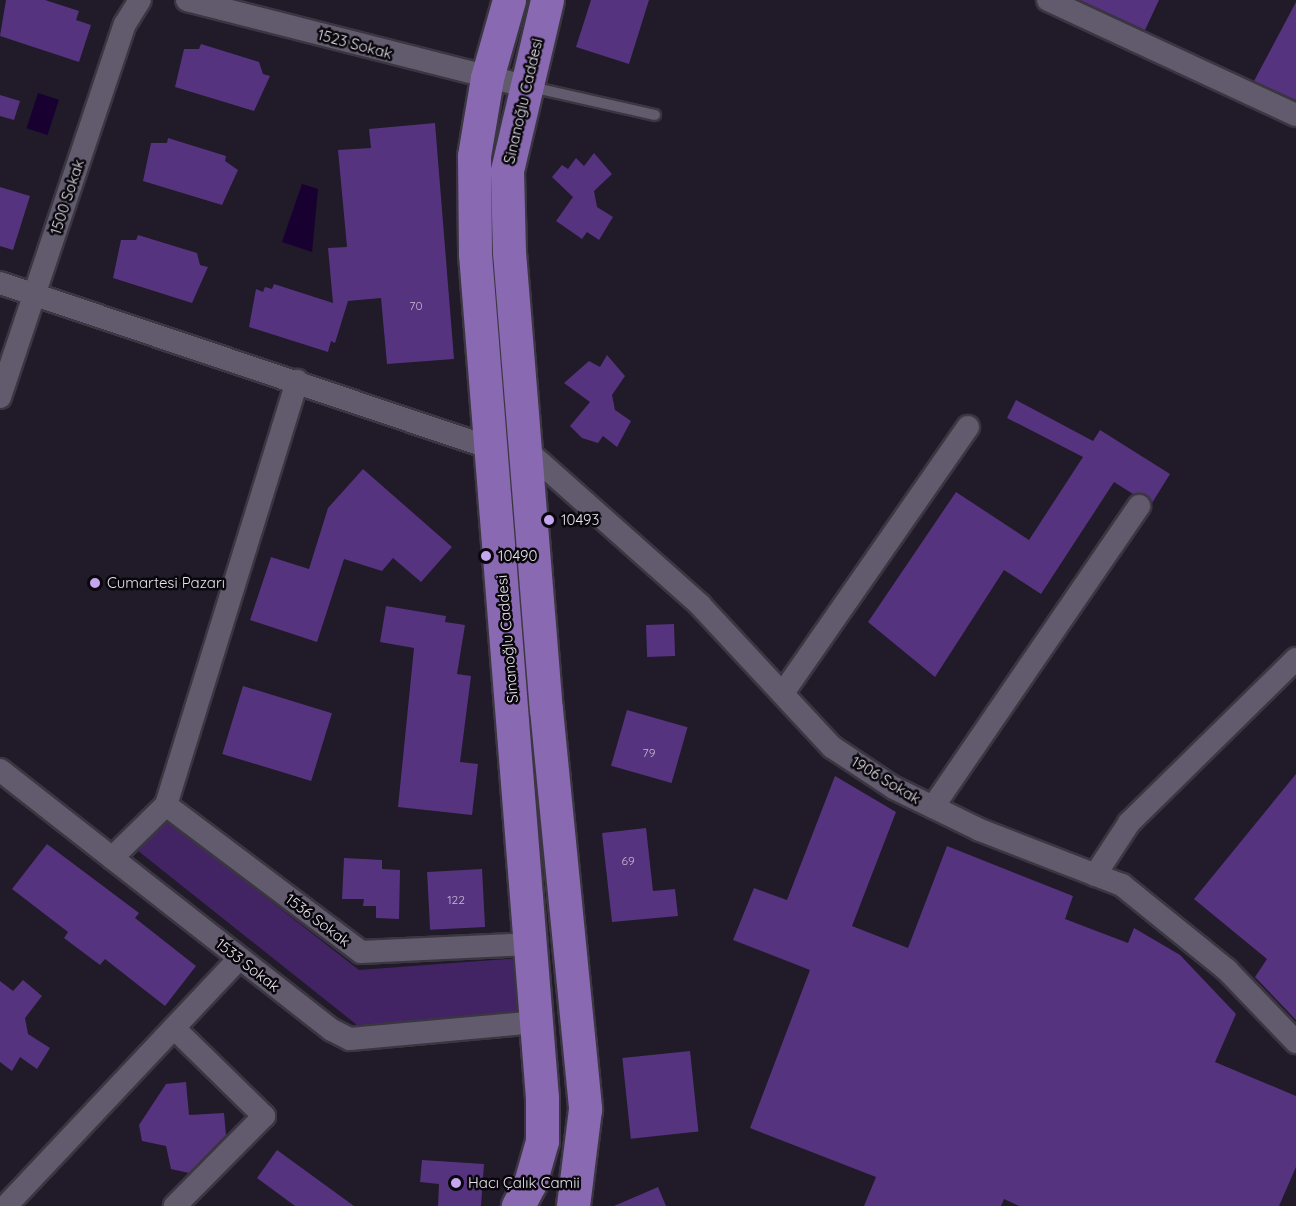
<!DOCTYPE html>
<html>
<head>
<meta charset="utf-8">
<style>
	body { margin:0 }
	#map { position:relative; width:1296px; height:1206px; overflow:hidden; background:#201a29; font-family:Quicksand,sans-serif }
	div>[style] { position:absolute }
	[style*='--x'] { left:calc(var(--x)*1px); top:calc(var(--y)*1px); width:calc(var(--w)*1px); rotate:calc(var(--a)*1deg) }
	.green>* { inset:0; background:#422364 }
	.water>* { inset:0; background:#180030; transform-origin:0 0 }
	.building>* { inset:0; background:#56337e; transform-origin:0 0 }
	.roads { filter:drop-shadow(2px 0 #3b3641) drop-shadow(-2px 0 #3b3641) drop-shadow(0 2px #3b3641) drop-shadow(0 -2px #3b3641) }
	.service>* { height:10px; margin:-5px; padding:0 5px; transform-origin:5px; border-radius:5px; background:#625b6d }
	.minor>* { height:22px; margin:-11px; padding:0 11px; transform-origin:11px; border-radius:11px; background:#625b6d }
	.primary>* { height:33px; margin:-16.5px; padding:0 16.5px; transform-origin:16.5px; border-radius:16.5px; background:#8a69b3 }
	.dots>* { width:16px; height:16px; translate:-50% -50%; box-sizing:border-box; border:3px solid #09060c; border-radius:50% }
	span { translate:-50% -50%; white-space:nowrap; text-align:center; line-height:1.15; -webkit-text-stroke:5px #09060c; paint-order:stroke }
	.number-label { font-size:12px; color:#c3b7d1 }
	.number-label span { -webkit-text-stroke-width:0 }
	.street-label { font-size:15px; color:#e7e3ed }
	.poi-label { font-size:15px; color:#e7e3ed }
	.left { translate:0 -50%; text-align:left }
</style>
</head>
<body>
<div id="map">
	<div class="green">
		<div style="clip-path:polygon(165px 819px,359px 970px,521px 958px,526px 1013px,439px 1023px,357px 1025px,137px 850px)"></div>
	</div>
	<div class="water">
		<div style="left:38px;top:93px;width:22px;height:37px;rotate:18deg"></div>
		<div style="clip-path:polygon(302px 184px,318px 189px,312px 252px,282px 242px)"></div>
	</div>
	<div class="building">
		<div style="clip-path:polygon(6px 0,45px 0,79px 11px,76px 20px,91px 25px,79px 62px,0 36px)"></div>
		<div style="clip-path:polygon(591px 0,649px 0,629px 64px,576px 47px)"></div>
		<div style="clip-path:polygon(1080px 0,1159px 0,1145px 30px)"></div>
		<div style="clip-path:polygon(1296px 2px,1296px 100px,1254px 81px)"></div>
		<div style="clip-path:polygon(201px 44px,259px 62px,263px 74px,270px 76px,254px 111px,175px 87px,184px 49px,199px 49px)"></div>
		<div style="clip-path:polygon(0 95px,20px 101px,14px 120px,0 116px)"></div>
		<div style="clip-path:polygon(435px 123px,454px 359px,387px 364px,381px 298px,348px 301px,335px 343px,331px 341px,328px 352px,249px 327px,256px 289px,263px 292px,265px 287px,272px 289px,274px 284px,333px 303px,328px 248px,347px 247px,338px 150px,371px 148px,369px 129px)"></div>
		<div style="clip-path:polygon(168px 138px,226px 156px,225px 161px,238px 170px,222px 205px,143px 181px,151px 143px,167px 143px)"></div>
		<div style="clip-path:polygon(594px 153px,612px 174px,594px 191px,597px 207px,613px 217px,599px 240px,587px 232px,582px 239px,556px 221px,573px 197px,552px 177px,562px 165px,568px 169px,576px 158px,584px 166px)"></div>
		<div style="clip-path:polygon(0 187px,30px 196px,13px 250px,0 246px)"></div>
		<div style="clip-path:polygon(138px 235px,197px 253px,200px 265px,208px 267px,192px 303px,113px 278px,121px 240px,136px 240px)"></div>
		<div style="clip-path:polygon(607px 355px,625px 376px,612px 395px,615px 410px,631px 421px,617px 447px,603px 436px,598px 443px,582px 438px,570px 426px,590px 402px,564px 383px,589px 361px,600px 367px)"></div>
		<div style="clip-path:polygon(1016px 400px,1093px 441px,1100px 430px,1170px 474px,1152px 503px,1146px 495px,1133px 494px,1114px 482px,1041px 594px,1004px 570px,935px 677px,868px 622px,956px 492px,1029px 540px,1083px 457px,1007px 418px)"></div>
		<div style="clip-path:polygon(363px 469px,452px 547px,421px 582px,393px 558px,382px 571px,344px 559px,317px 642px,250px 620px,271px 557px,309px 569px,328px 508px)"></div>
		<div style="clip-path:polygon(386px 606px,446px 616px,445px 622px,465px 625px,457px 674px,471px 676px,460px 762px,478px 764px,472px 815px,398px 807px,414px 648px,380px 642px)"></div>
		<div style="left:674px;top:624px;width:32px;height:28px;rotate:88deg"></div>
		<div style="left:243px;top:686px;width:93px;height:71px;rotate:17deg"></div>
		<div style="left:627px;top:710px;width:63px;height:58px;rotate:16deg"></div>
		<div style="clip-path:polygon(1296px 774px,1296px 1020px,1255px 977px,1267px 959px,1194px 899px)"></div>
		<div style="clip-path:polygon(835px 776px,896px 812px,852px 926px,908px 948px,947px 846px,1073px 896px,1065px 919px,1128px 943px,1134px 928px,1180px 955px,1236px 1014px,1215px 1062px,1296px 1096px,1296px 1167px,1279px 1206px,1019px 1206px,1004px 1199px,1001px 1206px,864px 1206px,876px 1177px,750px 1128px,810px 970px,733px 940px,754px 888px,787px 900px)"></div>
		<div style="clip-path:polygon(646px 828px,653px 891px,675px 889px,678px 916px,612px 922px,602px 833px)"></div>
		<div style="clip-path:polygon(47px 844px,139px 913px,135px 918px,196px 966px,165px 1006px,105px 959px,100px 965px,64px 938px,68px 932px,12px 889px)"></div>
		<div style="clip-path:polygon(344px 858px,382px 860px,382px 869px,400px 870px,399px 919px,376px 918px,376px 906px,363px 906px,364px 899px,342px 899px)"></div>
		<div style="left:482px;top:869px;width:58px;height:55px;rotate:87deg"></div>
		<div style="clip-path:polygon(23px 980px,42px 996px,25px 1018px,28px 1034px,50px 1048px,37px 1069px,20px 1057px,12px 1071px,0 1062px,0 981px,13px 991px)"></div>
		<div style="left:690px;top:1051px;width:81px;height:68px;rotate:84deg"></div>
		<div style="clip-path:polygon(186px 1082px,189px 1115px,224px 1113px,226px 1135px,189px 1173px,171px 1169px,166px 1146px,142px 1141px,139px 1125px,166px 1084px)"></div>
		<div style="clip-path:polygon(277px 1150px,354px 1206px,295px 1206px,257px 1178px)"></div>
		<div style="clip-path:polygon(422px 1160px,484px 1164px,481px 1206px,438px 1206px,439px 1184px,420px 1182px)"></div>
		<div style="clip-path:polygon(658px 1187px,666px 1206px,614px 1206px)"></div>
	</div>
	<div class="roads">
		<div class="service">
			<div style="--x:531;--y:87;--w:127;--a:12.7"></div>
		</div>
		<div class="minor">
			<div style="--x:187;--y:0;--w:348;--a:14.3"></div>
			<div style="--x:1048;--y:0;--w:273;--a:24.9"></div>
			<div style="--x:0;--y:283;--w:518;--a:18.57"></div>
			<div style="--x:0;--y:397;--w:393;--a:-71.5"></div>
			<div style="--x:125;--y:24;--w:28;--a:-58"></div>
			<div style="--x:524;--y:448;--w:236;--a:41.7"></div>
			<div style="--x:700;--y:605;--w:194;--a:47.1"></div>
			<div style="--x:832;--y:747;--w:74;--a:33.5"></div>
			<div style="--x:894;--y:788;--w:96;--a:26"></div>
			<div style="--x:980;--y:830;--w:152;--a:21.2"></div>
			<div style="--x:1122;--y:885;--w:135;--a:39"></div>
			<div style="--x:1227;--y:970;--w:100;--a:46.2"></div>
			<div style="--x:783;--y:693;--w:324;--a:-55.2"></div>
			<div style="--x:0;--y:770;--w:422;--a:38.1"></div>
			<div style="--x:332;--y:1030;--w:20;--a:27"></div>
			<div style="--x:350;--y:1039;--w:189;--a:-5.2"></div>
			<div style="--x:166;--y:805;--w:244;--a:37"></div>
			<div style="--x:361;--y:952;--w:172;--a:-2.7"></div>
			<div style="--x:933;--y:807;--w:365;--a:-55.6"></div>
			<div style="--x:112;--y:858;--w:76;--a:-44.5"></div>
			<div style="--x:166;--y:805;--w:444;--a:-72.8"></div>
			<div style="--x:1095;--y:875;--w:62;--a:-56.8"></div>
			<div style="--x:1129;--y:823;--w:234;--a:-44.5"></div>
			<div style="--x:174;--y:1028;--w:126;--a:44.4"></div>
			<div style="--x:264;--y:1116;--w:127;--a:134.7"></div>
			<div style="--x:6;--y:1206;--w:340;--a:-46.7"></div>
		</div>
		<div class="primary">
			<div style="--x:509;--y:0;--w:81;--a:105.8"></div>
			<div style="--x:487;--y:78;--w:79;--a:99.5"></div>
			<div style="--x:474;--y:156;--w:98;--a:89.4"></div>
			<div style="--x:475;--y:254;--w:847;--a:85.46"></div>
			<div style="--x:542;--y:1098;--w:43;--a:90"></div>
			<div style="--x:542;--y:1141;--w:44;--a:105.9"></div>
			<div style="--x:530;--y:1183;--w:26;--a:118"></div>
			<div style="--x:547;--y:0;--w:176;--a:103.2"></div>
			<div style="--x:507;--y:171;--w:81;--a:88.6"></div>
			<div style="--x:509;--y:252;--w:458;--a:85.4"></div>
			<div style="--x:546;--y:709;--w:402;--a:84.4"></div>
			<div style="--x:585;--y:1109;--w:98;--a:97.1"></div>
		</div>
	</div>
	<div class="dots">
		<div style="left:549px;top:520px;background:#c5a7f1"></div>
		<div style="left:486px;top:556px;background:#c5a7f1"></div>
		<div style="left:95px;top:583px;background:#c5a7f1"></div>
		<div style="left:456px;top:1183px;background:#c5a7f1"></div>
	</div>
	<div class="number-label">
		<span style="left:416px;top:306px">70</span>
		<span style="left:649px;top:753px">79</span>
		<span style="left:628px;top:861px">69</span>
		<span style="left:456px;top:900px">122</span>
	</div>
	<div class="street-label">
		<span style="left:355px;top:44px;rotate:15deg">1523 Sokak</span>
		<span style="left:523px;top:101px;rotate:-77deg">Si̇nanoğlu Caddesi</span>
		<span style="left:67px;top:197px;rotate:-72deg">1500 Sokak</span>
		<span style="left:507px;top:639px;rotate:-95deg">Si̇nanoğlu Caddesi</span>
		<span style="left:886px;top:780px;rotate:31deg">1906 Sokak</span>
		<span style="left:318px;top:920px;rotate:37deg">1536 Sokak</span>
		<span style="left:248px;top:965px;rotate:38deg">1533 Sokak</span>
	</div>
	<div class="poi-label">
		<span class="left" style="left:561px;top:520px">10493</span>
		<span class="left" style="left:498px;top:556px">10490</span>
		<span class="left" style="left:107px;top:583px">Cumartesi Pazarı</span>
		<span class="left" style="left:468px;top:1183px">Hacı Çalık Camii</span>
	</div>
</div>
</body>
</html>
